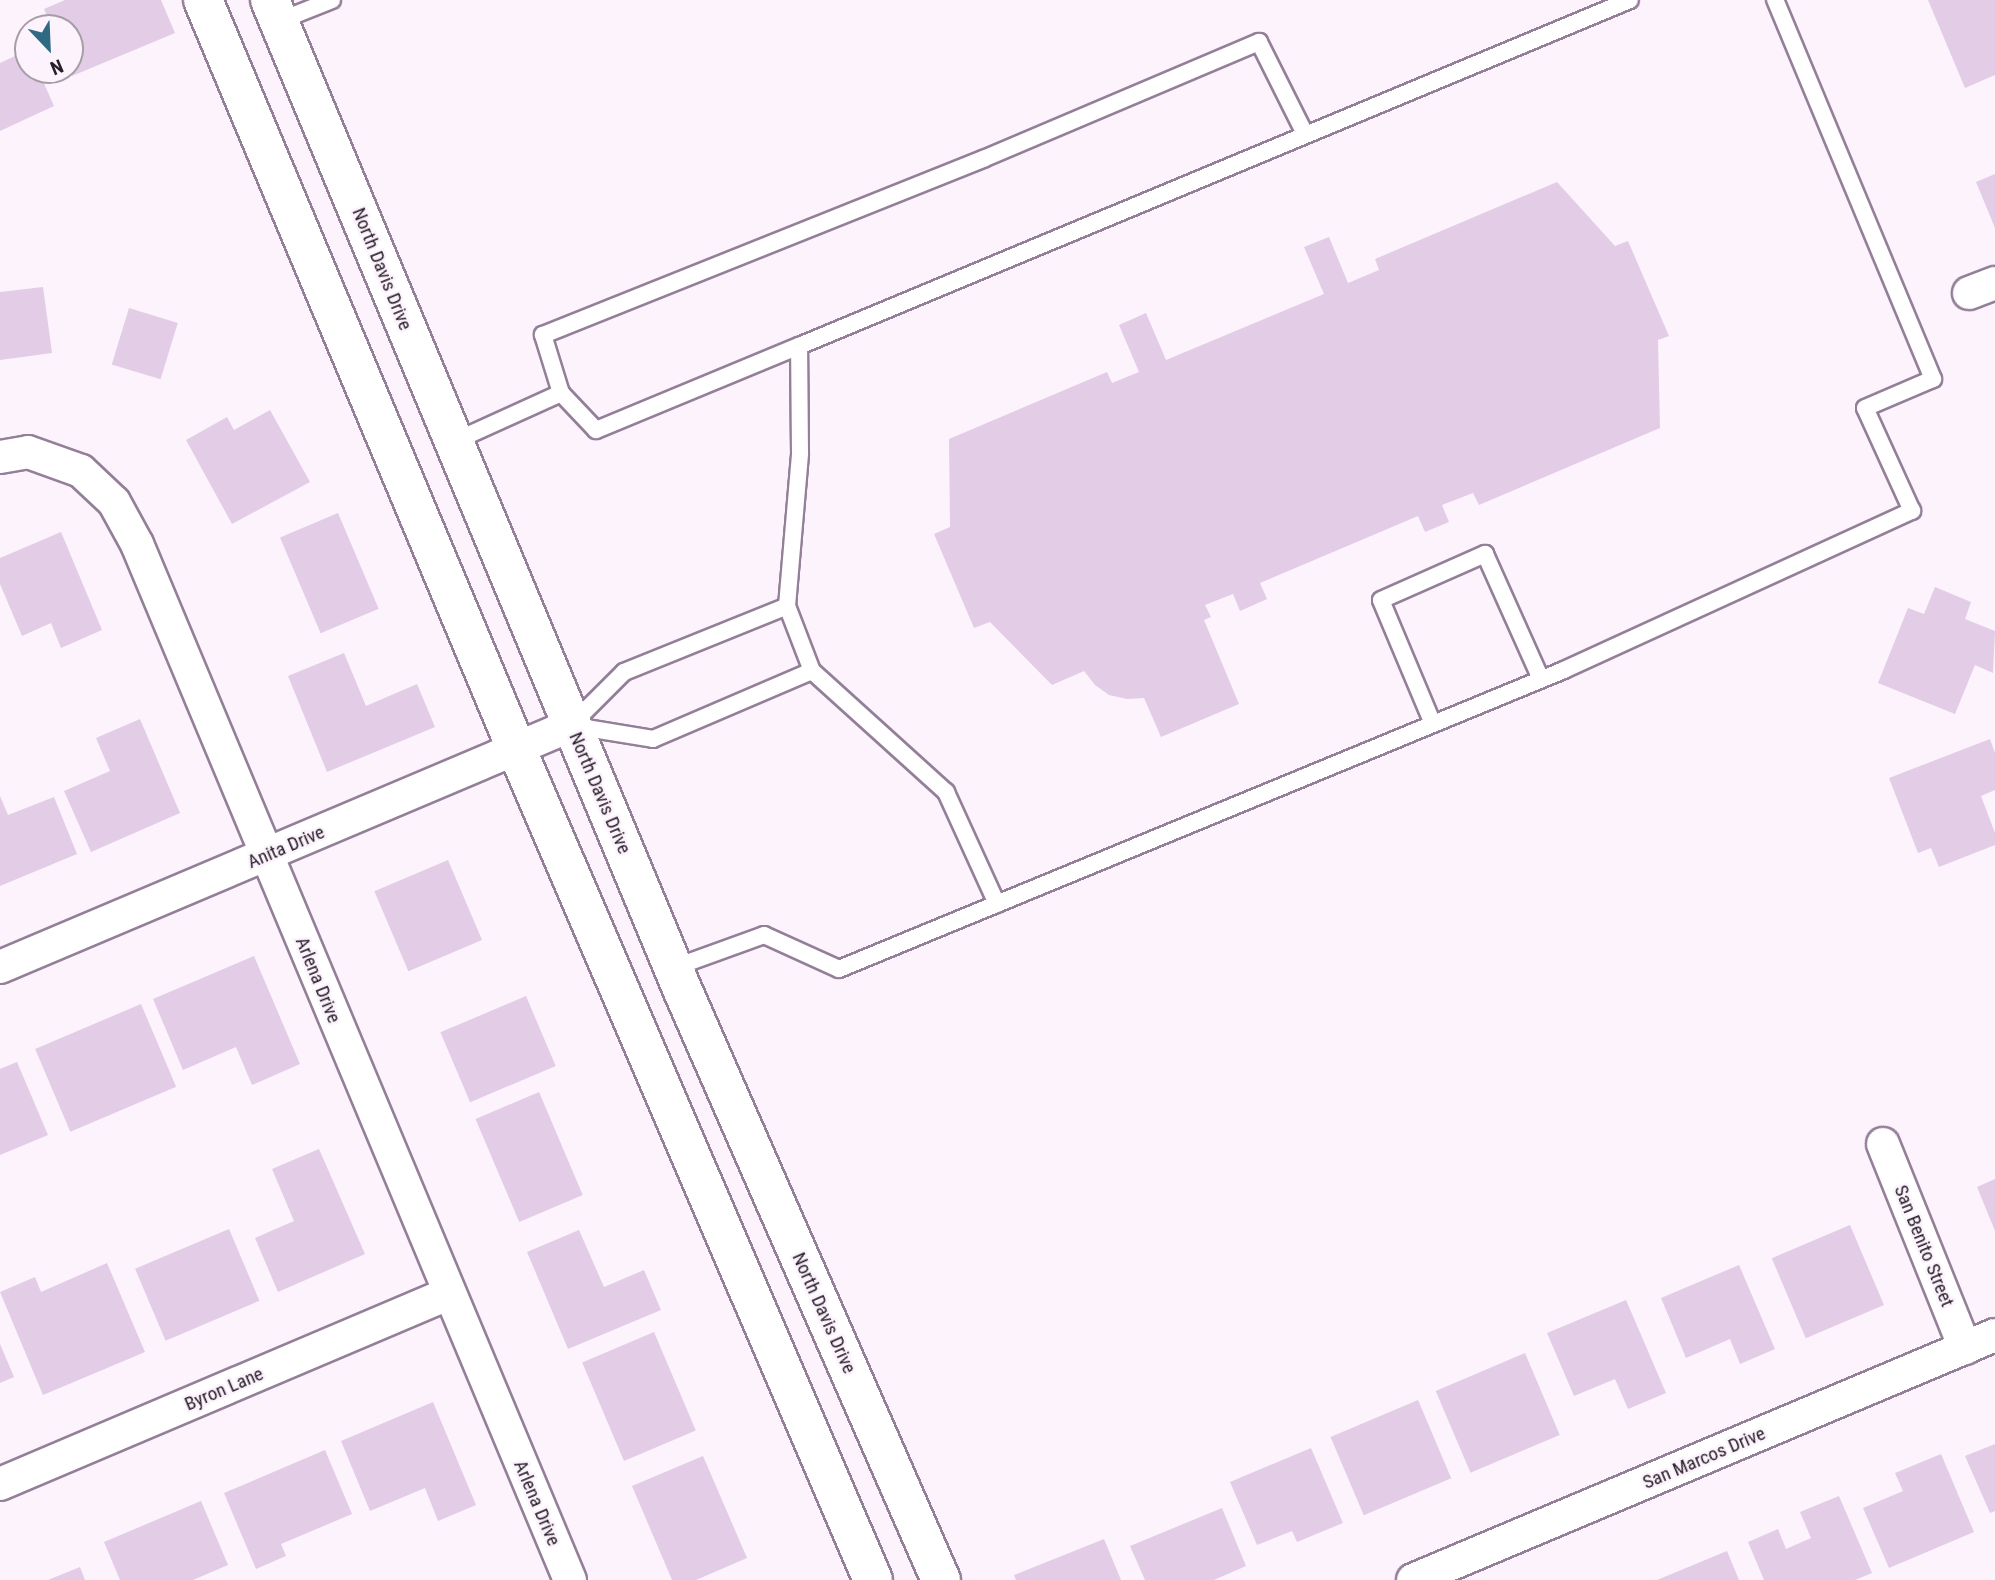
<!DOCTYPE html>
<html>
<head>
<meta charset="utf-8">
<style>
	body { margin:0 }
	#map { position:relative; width:1995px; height:1580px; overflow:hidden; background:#fcf3fd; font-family:"Roboto Condensed",sans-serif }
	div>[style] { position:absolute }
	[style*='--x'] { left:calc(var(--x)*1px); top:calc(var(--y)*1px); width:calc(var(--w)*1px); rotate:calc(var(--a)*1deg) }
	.building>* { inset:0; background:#e3cce6; transform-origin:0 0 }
	.roads { filter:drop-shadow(2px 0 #947f98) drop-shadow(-2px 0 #947f98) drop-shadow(0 2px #947f98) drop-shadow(0 -2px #947f98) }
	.service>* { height:16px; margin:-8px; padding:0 8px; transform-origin:8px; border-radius:8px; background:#fff }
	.minor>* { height:32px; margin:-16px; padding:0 16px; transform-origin:16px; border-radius:16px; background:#fff }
	.tertiary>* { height:38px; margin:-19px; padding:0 19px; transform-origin:19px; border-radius:19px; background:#fff }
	span { translate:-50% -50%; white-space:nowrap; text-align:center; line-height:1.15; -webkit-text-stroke:5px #fcf3fd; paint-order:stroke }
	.street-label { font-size:19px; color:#251d27 }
	.north { position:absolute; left:14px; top:14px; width:70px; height:70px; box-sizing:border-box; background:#fcf3fd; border:2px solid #a69da7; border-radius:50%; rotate:157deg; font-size:19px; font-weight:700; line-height:28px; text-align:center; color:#251d27 }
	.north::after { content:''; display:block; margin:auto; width:24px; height:32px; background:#2f6982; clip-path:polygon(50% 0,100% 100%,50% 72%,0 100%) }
</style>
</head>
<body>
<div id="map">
	<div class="building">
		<div style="clip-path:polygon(65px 0,161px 0,175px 33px,72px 76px,70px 28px,52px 28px,44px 9px)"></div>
		<div style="clip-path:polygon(1928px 0,1995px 0,1995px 75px,1965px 88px)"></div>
		<div style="clip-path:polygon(28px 50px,28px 70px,38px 70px,54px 106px,0 131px,0 63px)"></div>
		<div style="clip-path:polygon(1995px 174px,1995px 228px,1976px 182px)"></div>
		<div style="clip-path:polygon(1557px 182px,1615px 246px,1628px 241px,1669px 336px,1658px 340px,1660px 428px,1479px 505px,1473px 493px,1442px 505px,1449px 522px,1425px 532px,1418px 516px,1260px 583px,1267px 599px,1240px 611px,1233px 594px,1205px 605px,1211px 617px,1204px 620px,1239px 704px,1161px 737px,1144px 698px,1127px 699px,1109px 695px,1095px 685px,1084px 671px,1052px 685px,990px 622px,974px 628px,934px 534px,950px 527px,949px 439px,1107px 372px,1112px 383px,1139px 372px,1119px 325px,1146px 313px,1166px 360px,1324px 294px,1304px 247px,1329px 237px,1348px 283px,1379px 270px,1375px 259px)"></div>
		<div style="clip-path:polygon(43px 287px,52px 353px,0 360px,0 292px)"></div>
		<div style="left:129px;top:308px;width:51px;height:59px;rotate:17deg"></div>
		<div style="clip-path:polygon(270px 410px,310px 482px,232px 524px,186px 440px,227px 417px,234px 430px)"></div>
		<div style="left:338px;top:513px;width:104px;height:63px;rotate:67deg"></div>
		<div style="clip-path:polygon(61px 532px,102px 630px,61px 648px,51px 623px,22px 636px,0 584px,0 558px)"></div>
		<div style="clip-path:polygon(1935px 587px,1971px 602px,1965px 619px,1995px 631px,1993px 673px,1975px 665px,1955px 714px,1878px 683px,1908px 608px,1924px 614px)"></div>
		<div style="clip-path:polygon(344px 653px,366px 706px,417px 684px,435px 727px,327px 772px,288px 676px)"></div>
		<div style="clip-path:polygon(140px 719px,180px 813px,91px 852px,64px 791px,110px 771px,96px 738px)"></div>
		<div style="clip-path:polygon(1990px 739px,1995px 753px,1995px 790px,1981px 796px,1995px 833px,1995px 845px,1939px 867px,1931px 848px,1918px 853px,1889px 778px)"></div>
		<div style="clip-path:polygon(0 796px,8px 815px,54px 797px,77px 854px,0 886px)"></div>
		<div style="left:448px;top:860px;width:87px;height:80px;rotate:67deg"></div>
		<div style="clip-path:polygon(254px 956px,300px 1064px,252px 1085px,236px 1047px,183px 1070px,153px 999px)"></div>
		<div style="left:526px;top:996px;width:76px;height:93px;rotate:67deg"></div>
		<div style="left:141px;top:1004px;width:90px;height:115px;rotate:67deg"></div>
		<div style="clip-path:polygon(17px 1062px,48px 1135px,0 1155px,0 1069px)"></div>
		<div style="left:539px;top:1092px;width:112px;height:69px;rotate:67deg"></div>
		<div style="clip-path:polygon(319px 1149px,365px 1254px,278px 1292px,255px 1238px,294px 1221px,272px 1169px)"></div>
		<div style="clip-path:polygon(1995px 1179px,1995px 1231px,1977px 1187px)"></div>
		<div style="left:1850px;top:1225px;width:87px;height:85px;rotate:67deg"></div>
		<div style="left:229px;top:1229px;width:78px;height:102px;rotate:67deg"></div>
		<div style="clip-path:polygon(579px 1230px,604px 1287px,644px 1270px,661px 1310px,568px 1349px,527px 1252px)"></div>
		<div style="clip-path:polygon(107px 1263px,145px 1352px,43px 1395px,0 1292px,35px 1277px,41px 1292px)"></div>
		<div style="clip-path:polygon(1739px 1265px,1775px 1349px,1740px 1364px,1730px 1339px,1686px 1358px,1661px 1298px)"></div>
		<div style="clip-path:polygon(1626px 1300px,1666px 1393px,1628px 1409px,1615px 1379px,1574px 1396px,1547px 1333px)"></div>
		<div style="left:654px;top:1332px;width:107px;height:78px;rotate:67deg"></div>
		<div style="clip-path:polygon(0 1344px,14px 1377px,0 1383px)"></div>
		<div style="left:1525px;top:1353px;width:89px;height:97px;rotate:67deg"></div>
		<div style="left:1418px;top:1400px;width:85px;height:95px;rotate:67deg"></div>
		<div style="clip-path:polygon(433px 1402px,476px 1505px,438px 1521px,425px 1488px,370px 1511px,341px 1441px)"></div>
		<div style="clip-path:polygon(1995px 1444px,1995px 1511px,1990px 1513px,1965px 1456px)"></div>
		<div style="clip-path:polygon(1311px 1448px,1343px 1523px,1297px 1542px,1292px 1531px,1257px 1545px,1230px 1482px)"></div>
		<div style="clip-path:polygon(325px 1450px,352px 1514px,281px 1544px,286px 1556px,256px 1569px,224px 1493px)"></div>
		<div style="clip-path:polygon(1941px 1454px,1974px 1532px,1889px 1568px,1863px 1508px,1903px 1491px,1895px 1473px)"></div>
		<div style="clip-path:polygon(703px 1456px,747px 1558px,696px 1580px,672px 1580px,632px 1486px)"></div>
		<div style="clip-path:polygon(1839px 1496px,1872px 1573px,1855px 1580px,1764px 1580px,1748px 1542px,1778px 1529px,1786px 1549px,1811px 1538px,1800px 1512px)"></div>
		<div style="clip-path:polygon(201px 1501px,228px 1565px,193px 1580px,120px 1580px,104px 1542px)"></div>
		<div style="clip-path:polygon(1222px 1508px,1246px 1566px,1214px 1580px,1145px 1580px,1130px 1546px)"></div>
		<div style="clip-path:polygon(1104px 1539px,1121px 1580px,1016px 1580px,1014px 1575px)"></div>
		<div style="clip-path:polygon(1727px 1551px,1739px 1580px,1657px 1580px)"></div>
		<div style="clip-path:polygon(80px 1567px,85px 1580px,48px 1580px)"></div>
	</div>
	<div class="roads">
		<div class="service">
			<div style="--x:279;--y:21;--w:57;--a:-21.6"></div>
			<div style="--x:561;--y:393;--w:61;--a:-107.2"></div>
			<div style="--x:543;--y:335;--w:474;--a:-21.8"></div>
			<div style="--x:983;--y:159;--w:300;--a:-23"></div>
			<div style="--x:1259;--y:42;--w:103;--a:63.4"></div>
			<div style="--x:453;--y:442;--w:119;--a:-24.4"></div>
			<div style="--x:561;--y:393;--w:51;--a:46.6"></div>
			<div style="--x:596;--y:430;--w:220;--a:-22.5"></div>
			<div style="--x:573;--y:723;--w:72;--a:-45"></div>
			<div style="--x:624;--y:672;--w:176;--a:-22"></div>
			<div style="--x:1433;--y:724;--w:134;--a:-112.8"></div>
			<div style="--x:1381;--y:600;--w:114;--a:-23.9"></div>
			<div style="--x:1485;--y:554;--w:137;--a:65.9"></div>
			<div style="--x:574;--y:726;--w:80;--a:9.3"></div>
			<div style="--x:653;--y:739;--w:173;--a:-23.2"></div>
			<div style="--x:997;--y:904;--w:123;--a:-114.5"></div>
			<div style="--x:946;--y:792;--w:181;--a:-137.9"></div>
			<div style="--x:812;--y:671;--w:70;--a:-111"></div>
			<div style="--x:787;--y:606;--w:154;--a:-85.1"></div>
			<div style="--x:800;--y:453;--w:107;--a:-90.5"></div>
			<div style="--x:799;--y:346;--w:900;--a:-22.61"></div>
			<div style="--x:673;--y:968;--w:97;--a:-19.9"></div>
			<div style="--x:764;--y:935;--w:82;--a:24.4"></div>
			<div style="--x:839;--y:969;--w:784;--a:-22.41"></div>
			<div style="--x:1564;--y:670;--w:383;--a:-24.6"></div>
			<div style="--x:1912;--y:511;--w:113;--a:-114.5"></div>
			<div style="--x:1865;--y:408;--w:74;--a:-23.1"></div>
			<div style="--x:1933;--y:379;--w:411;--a:-112.6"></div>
		</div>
		<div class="minor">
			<div style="--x:1969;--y:293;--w:28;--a:-21"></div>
			<div style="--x:0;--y:457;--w:28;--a:-10"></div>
			<div style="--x:28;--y:452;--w:56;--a:19.7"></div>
			<div style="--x:81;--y:471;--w:45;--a:43.2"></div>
			<div style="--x:114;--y:502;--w:48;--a:61.3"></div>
			<div style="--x:137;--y:544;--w:1123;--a:67.32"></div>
			<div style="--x:0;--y:967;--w:621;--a:-22.93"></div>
			<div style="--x:1883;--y:1144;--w:220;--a:68.1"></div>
			<div style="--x:0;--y:1484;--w:487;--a:-23"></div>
			<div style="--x:1413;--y:1580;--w:631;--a:-22.83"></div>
		</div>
		<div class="tertiary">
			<div style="--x:203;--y:0;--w:811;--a:67.29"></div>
			<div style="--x:516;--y:748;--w:905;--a:66.78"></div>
			<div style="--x:270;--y:0;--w:1074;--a:67.38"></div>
			<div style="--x:683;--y:991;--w:643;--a:66.35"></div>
		</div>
	</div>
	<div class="street-label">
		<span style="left:382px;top:269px;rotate:68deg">North Davis Drive</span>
		<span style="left:600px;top:793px;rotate:67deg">North Davis Drive</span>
		<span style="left:286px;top:847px;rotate:-23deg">Anita Drive</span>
		<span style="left:318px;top:980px;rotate:68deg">Arlena Drive</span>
		<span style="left:1924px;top:1246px;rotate:68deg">San Benito Street</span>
		<span style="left:824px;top:1313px;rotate:66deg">North Davis Drive</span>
		<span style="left:224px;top:1389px;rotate:-23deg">Byron Lane</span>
		<span style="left:1704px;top:1458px;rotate:-23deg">San Marcos Drive</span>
		<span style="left:537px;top:1503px;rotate:67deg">Arlena Drive</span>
	</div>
	<div class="north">N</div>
</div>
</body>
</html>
